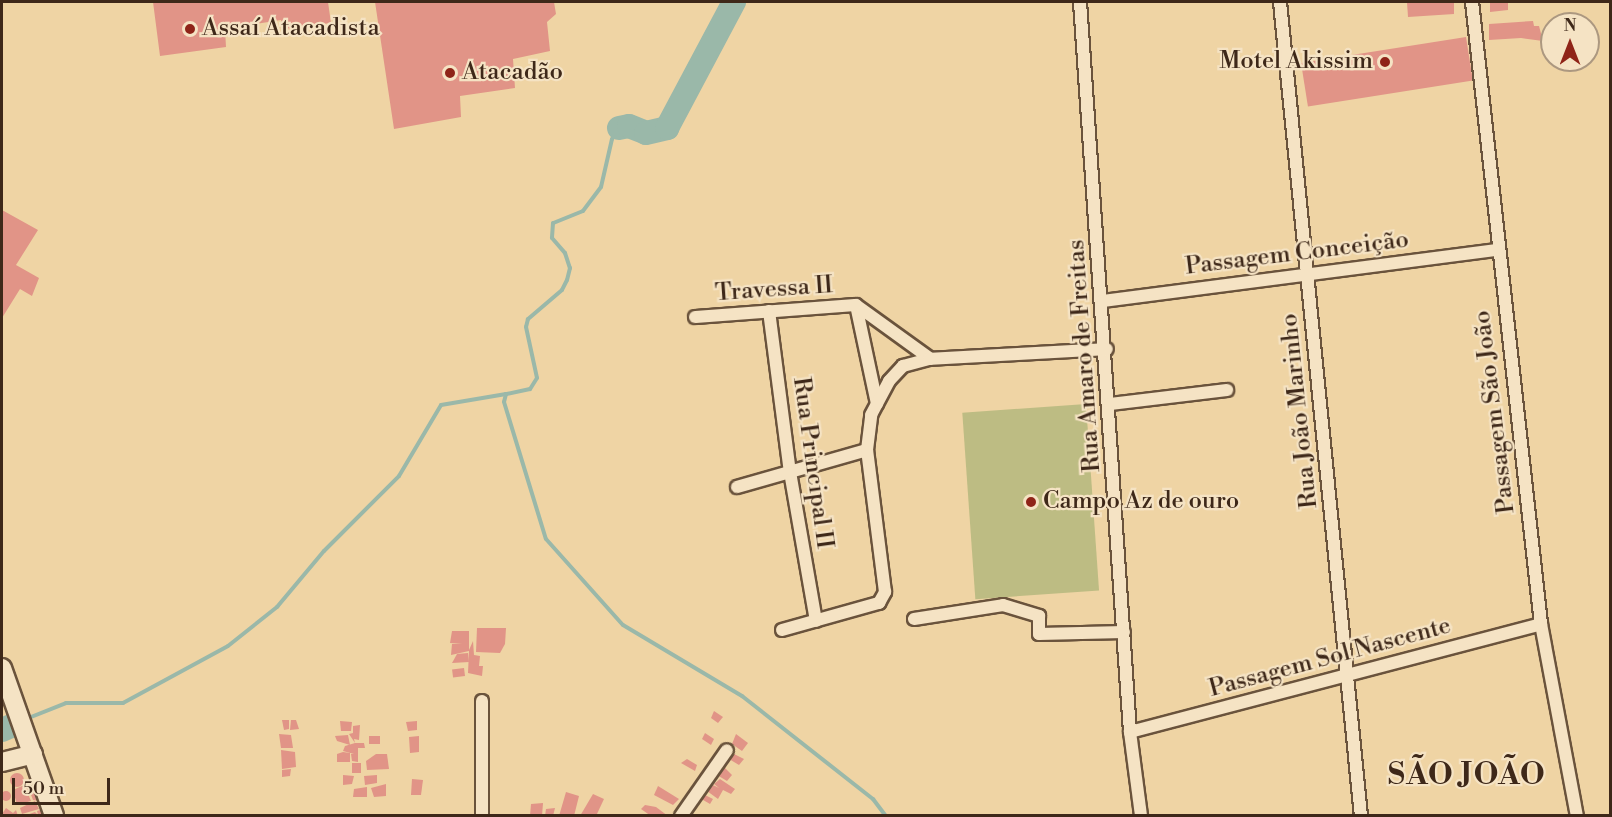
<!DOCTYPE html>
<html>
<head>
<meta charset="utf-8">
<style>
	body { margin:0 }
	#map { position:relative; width:1612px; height:817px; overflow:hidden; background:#efd4a4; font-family:"Libre Bodoni",serif }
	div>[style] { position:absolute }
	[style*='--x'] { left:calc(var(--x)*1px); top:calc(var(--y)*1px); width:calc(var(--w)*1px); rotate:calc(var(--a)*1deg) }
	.green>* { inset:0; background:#bdbc83; transform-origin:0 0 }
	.stream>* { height:4px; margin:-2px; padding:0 2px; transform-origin:2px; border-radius:2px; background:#9ab8a9 }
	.river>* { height:24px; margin:-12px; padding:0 12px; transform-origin:12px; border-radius:12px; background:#9ab8a9 }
	.building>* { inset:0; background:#e19487; transform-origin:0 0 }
	.round { border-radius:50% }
	.roads { filter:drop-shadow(2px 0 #6a533c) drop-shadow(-2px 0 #6a533c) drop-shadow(0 2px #6a533c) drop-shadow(0 -2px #6a533c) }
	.street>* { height:12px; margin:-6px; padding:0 6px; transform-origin:6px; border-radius:6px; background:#f5e3c4 }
	.secondary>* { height:18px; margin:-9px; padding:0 9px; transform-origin:9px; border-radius:9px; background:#f5e3c4 }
	.dots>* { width:16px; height:16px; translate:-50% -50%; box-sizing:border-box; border:3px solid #f5e3c4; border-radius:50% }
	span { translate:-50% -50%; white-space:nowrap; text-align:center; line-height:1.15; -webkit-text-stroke:4.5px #f5e3c4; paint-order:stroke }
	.poi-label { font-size:24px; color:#3e2819 }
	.left { translate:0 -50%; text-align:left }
	.right { translate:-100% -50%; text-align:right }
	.street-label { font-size:24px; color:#3e2819 }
	.district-label { font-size:30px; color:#3e2819; font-weight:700; letter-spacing:1.5px }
	.frame { position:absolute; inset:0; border:3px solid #3e2819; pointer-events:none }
	.north { position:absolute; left:1540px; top:12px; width:60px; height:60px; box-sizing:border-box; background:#f5e3c4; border:2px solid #ac9880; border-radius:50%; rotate:0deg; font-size:16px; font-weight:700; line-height:24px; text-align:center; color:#3e2819 }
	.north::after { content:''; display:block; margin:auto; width:21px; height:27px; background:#8f2418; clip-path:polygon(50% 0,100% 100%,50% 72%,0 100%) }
	.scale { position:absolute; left:12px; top:778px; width:98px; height:27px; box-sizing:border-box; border:3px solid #3e2819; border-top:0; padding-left:8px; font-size:18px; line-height:21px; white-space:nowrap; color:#3e2819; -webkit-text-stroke:4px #f5e3c4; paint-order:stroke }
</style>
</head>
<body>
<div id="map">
	<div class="green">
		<div style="left:1086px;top:404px;width:187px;height:124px;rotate:86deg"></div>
	</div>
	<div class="stream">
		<div style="--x:619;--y:128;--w:13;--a:122"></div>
		<div style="--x:612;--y:139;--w:49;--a:102.9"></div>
		<div style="--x:601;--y:187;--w:30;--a:127"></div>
		<div style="--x:583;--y:211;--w:32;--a:158"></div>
		<div style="--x:553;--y:223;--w:15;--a:94"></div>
		<div style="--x:552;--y:238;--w:20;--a:49"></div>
		<div style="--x:565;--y:253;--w:16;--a:72"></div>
		<div style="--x:570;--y:268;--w:12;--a:104"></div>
		<div style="--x:567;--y:280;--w:11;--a:117"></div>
		<div style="--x:562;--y:290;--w:45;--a:139.5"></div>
		<div style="--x:528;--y:319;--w:8;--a:104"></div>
		<div style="--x:526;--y:327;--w:52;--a:77.8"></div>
		<div style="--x:537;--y:378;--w:13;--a:122"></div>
		<div style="--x:530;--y:389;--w:25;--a:168"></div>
		<div style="--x:506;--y:394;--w:8;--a:104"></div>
		<div style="--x:504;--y:402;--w:143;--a:73"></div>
		<div style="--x:546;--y:539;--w:115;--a:48.2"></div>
		<div style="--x:623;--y:625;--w:139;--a:30.8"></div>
		<div style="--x:742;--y:696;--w:167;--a:38.2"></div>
		<div style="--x:873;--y:799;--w:21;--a:53"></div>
		<div style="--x:26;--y:719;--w:43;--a:-21.8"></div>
		<div style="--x:66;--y:703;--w:57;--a:0"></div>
		<div style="--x:123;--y:703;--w:119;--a:-28.5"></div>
		<div style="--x:228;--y:646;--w:63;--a:-38.5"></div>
		<div style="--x:277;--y:607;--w:73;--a:-50"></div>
		<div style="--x:324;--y:551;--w:106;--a:-45"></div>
		<div style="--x:399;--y:476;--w:82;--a:-59.4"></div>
		<div style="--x:441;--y:405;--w:66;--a:-9.6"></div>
	</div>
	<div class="river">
		<div style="--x:619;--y:128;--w:10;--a:-11"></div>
		<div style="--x:629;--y:126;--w:18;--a:22"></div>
		<div style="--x:646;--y:133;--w:22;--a:-13"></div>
		<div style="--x:667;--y:128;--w:143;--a:-62"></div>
		<div style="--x:2;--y:730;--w:20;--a:-24"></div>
	</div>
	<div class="building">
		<div style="clip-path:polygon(153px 2px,328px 2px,331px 23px,284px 29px,281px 20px,225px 29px,226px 47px,160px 56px)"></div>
		<div style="clip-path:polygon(375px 2px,554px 2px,556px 14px,547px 22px,550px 51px,513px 59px,515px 88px,460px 96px,461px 117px,394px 129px)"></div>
		<div style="clip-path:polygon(1407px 2px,1454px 2px,1454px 14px,1408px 17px)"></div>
		<div style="clip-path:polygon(1490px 2px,1508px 2px,1508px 10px,1490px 12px)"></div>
		<div style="clip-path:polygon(1533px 21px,1534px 26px,1539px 26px,1543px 41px,1521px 38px,1489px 40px,1489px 24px)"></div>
		<div style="left:1466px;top:37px;width:44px;height:167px;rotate:81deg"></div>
		<div style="clip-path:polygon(2px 210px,38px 230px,16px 265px,39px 278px,32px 296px,20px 289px,2px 318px)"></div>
		<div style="clip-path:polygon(477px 628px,506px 628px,505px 644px,500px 653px,476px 652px)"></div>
		<div style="clip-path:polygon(452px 631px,469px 631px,469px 650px,473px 641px,474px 655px,480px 656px,479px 666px,483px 666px,482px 676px,468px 673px,469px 651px,451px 655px,452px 644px,462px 644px,450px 643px)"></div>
		<div style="clip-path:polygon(468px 653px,469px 662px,452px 663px,457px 654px)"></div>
		<div style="left:464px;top:668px;width:8px;height:12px;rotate:83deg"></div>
		<div style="clip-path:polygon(714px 711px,723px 717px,718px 723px,711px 718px)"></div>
		<div style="clip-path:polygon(282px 720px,289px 720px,289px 729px,284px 730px)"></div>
		<div style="clip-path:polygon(291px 720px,296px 720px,299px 729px,290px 730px)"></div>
		<div style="clip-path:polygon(340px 721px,352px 722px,351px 731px,341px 731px)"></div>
		<div style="clip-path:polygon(417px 721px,417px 730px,408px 731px,406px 722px)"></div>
		<div style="clip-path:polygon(360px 725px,359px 740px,354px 739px,355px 743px,364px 743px,365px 748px,358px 748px,358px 762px,352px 761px,351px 754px,354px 754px,343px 751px,345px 746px,355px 743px,349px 734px,353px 733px,353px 726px)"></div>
		<div style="clip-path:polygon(705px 733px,714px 739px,711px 745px,702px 739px)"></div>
		<div style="clip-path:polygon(279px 734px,291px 735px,293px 748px,281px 748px)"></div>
		<div style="clip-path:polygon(736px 734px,748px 743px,742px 751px,732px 744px)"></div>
		<div style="clip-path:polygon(348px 735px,350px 745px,337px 741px,335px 736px)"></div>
		<div style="left:369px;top:736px;width:11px;height:8px"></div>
		<div style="clip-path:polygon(419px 736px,419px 752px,410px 753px,409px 737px)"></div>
		<div style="clip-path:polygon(281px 750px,295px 752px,296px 767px,282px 769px)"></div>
		<div style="clip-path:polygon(343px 752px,350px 753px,350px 762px,337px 762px,337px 754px)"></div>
		<div style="clip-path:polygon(376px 754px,387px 754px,389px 769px,367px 770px,366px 761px)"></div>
		<div style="clip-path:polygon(734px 754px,744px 759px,739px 765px,729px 759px)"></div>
		<div style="clip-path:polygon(687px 759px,697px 765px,695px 771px,681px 763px)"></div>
		<div style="left:352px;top:763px;width:9px;height:10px"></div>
		<div style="clip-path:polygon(723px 766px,732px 775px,727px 781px,717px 775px)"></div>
		<div style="clip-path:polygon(291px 769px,290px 776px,282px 777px,282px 770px)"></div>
		<div class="round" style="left:10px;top:773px;width:14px;height:14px"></div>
		<div style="clip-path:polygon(343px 775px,354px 776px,352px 784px,343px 785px)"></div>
		<div style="clip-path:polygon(377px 775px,377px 783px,365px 785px,364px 776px)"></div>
		<div style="clip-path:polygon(412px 779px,423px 780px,421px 795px,411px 795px)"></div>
		<div style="clip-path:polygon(720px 779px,735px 789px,731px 794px,723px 790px,718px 799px,707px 791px,713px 785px,719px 788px,714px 784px)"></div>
		<div style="clip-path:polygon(29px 783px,40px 801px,33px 800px,30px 792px,25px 787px,31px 801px,17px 805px,13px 790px)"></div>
		<div style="clip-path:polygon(386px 784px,386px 796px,374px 797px,371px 788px)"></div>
		<div style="clip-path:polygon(658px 786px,679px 799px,673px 805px,654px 795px)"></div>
		<div style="clip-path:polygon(367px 787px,367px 797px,353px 797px,354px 789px)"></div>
		<div class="round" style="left:1px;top:791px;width:10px;height:10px"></div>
		<div style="clip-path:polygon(566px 792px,579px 796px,574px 816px,559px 816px)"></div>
		<div style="clip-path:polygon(701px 793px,713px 799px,710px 804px,698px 797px)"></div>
		<div style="clip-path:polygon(593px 794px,604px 799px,596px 816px,580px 816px)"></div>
		<div style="clip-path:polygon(35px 801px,39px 809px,22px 814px,20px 808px)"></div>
		<div style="clip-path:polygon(543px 803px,542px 816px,530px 816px,531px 804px)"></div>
		<div style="clip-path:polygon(645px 805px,656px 807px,668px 816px,651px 816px,641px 809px)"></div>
		<div style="clip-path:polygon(6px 808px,13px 813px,16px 810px,18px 816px,2px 814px)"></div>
		<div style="clip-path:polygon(555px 808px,553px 816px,545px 816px,546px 809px)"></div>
		<div style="clip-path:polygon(43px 809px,44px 816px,24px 816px,35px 812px,38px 815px,37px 811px)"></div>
	</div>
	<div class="roads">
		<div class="street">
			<div style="--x:1080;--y:2;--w:732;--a:86.08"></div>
			<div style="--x:1130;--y:732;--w:85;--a:82.5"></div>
			<div style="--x:1280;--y:2;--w:818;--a:84.32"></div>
			<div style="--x:1472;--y:2;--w:626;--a:83.67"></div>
			<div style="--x:1541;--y:624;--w:195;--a:79.4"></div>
			<div style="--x:1103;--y:301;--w:397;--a:-7.4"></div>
			<div style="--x:856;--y:305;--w:101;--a:78"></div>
			<div style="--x:856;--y:305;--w:92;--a:35.8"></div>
			<div style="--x:769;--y:311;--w:162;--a:82.6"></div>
			<div style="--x:790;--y:472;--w:151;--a:80.1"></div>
			<div style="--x:695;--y:317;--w:161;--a:-4.3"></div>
			<div style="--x:1110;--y:404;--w:118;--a:-6.8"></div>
			<div style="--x:737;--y:487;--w:135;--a:-15.9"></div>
			<div style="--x:914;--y:619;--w:90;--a:-8.9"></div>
			<div style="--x:1003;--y:605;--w:38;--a:17"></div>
			<div style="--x:1039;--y:616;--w:18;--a:90"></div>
			<div style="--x:1039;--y:634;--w:85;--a:-1.3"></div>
			<div style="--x:782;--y:630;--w:101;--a:-15.6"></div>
			<div style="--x:879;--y:603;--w:13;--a:-61"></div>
			<div style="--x:885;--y:592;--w:143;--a:-97.2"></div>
			<div style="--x:867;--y:450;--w:35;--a:-83"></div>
			<div style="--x:871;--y:415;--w:38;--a:-62"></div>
			<div style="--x:889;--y:381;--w:21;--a:-47"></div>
			<div style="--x:903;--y:366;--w:27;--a:-15"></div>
			<div style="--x:929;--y:359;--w:178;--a:-3.2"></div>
			<div style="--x:1130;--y:732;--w:425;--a:-14.7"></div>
			<div style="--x:482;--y:816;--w:115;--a:-90"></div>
			<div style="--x:681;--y:816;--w:80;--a:-55.1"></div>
		</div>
		<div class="secondary">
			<div style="--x:2;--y:668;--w:157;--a:70.6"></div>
			<div style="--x:2;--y:762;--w:32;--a:-14"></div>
		</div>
	</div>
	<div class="dots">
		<div style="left:190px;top:29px;background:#8f2418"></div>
		<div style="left:1385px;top:62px;background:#8f2418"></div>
		<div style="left:450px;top:73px;background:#8f2418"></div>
		<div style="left:1031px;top:502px;background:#8f2418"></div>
	</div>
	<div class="poi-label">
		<span class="left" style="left:202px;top:29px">Assaí Atacadista</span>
		<span class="right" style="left:1373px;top:62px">Motel Akissim</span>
		<span class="left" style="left:462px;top:73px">Atacadão</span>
		<span class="left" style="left:1043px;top:502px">Campo Az de ouro</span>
	</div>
	<div class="street-label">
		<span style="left:1297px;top:254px;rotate:-7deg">Passagem Conceição</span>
		<span style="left:774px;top:290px;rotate:-4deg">Travessa II</span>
		<span style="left:1085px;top:356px;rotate:-94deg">Rua Amaro de Freitas</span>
		<span style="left:1300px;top:411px;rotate:-96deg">Rua João Marinho</span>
		<span style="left:1495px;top:412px;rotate:-97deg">Passagem São João</span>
		<span style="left:812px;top:463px;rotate:82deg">Rua Principal II</span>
		<span style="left:1330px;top:658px;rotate:-15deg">Passagem Sol Nascente</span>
	</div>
	<div class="district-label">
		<span style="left:1467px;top:775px">SÃO JOÃO</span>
	</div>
	<div class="frame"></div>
	<div class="north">N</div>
	<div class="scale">50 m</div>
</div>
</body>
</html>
